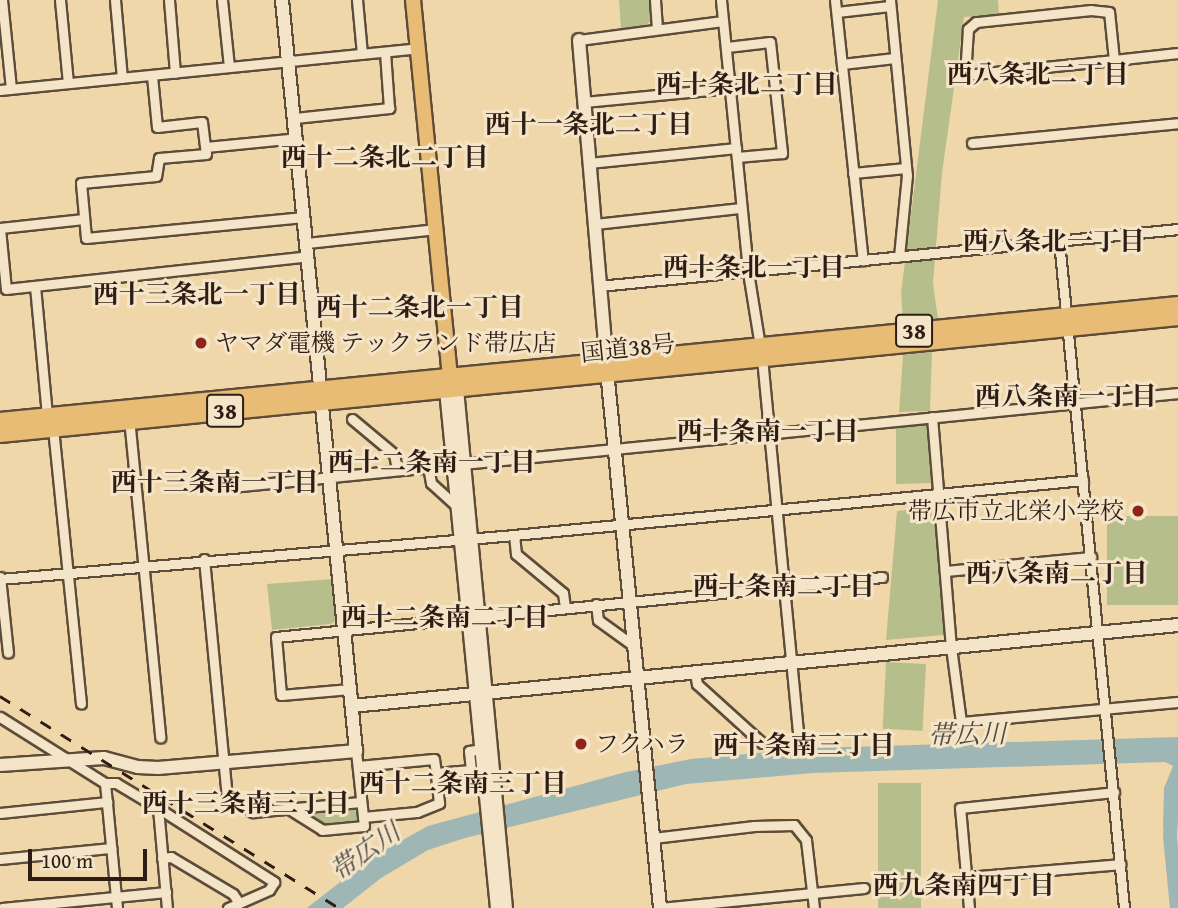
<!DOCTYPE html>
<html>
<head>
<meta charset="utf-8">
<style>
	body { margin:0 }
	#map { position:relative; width:1178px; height:908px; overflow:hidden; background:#f0d7aa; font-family:"Gentium Book Plus","Noto Serif JP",serif }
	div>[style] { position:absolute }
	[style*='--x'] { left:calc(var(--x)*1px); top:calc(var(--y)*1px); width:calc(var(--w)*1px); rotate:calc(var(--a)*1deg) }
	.green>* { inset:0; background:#b6bf8b; transform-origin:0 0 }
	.water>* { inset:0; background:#9eb7b4 }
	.river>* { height:14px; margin:-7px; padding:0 7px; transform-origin:7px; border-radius:7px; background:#9eb7b4 }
	.roads { filter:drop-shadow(2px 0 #5e4c3a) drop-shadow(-2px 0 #5e4c3a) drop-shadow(0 2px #5e4c3a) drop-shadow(0 -2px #5e4c3a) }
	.street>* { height:9px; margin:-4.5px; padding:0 4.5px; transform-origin:4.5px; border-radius:4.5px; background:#f5e5c8 }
	.secondary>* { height:12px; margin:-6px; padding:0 6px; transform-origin:6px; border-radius:6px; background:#f5e5c8 }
	.primary>* { height:14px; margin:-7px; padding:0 7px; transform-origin:7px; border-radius:7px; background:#e8bc75 }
	.highway>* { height:16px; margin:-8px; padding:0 8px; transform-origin:8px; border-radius:8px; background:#e8bc75 }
	.rail>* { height:2.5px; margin-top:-1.25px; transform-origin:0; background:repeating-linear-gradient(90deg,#2e1d15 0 12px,transparent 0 24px) }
	.dots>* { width:19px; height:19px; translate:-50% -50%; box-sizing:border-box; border:4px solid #f5e5c8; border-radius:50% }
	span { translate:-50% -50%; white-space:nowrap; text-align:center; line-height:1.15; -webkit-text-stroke:6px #f5e5c8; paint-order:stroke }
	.shield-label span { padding:2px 5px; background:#f5e5c8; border:2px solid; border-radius:5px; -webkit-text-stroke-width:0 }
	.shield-label { font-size:23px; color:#2e1d15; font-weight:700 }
	.poi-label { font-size:24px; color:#2e1d15 }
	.left { translate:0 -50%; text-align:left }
	.right { translate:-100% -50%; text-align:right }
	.street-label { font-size:24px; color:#2e1d15 }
	.neighbourhood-label { font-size:26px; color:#2e1d15; font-weight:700 }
	.water-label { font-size:26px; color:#504b45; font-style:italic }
	.scale { position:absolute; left:28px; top:849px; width:119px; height:32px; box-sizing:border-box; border:4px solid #2e1d15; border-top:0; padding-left:9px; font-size:21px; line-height:24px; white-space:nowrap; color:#2e1d15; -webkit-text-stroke:5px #f5e5c8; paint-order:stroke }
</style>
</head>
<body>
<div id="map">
	<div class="green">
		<div style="clip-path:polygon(619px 0,651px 0,653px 17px,647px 25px,621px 29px)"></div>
		<div style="clip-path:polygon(938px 0,998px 0,999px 15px,964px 17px,942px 173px,933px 283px,938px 319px,903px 321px,901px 293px)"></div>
		<div style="clip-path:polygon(932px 352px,930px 411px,899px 412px,903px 355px)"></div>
		<div style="clip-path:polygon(930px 424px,935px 483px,896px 484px,896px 427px)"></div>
		<div style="clip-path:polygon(936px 507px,944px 635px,886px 640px,897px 511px)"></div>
		<div style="left:1178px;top:516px;width:89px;height:71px;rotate:90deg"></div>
		<div style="clip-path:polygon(333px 579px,337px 620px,331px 624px,272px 630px,267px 584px)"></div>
		<div style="left:926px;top:664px;width:67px;height:40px;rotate:93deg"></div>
		<div style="left:878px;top:783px;width:43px;height:125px"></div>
		<div style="clip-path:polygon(354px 806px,358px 818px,354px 822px,322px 825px,310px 818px,310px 811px)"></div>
	</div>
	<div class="water">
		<div style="clip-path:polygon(1178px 737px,1178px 823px,1163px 827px,1164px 788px,1173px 766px,1165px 762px,813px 773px,686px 784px,465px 838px,428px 850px,381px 878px,343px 908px,307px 908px,372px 857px,428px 826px,626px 772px,691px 759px,816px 748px)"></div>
	</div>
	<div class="river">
		<div style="--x:1177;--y:908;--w:71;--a:-95.6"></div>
		<div style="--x:1170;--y:837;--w:22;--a:-87"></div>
		<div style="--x:1171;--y:815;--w:28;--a:-75"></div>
	</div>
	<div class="roads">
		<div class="street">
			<div style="--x:2;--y:0;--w:89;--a:84.2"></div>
			<div style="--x:60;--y:0;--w:83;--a:84.5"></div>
			<div style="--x:115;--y:0;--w:78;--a:84.9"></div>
			<div style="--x:169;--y:0;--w:73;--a:85.3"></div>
			<div style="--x:222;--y:0;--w:67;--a:84"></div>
			<div style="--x:357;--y:0;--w:54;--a:84.7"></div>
			<div style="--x:655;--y:0;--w:28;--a:86"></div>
			<div style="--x:721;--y:0;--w:273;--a:84.3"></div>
			<div style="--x:748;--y:272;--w:87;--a:80.8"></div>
			<div style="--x:762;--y:358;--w:384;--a:84.5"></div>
			<div style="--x:835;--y:0;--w:262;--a:83.9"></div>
			<div style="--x:890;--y:0;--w:176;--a:84.5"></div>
			<div style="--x:907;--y:175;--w:82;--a:95.6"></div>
			<div style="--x:837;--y:12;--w:53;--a:-6.5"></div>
			<div style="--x:579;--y:40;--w:145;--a:-7.5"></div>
			<div style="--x:727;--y:47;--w:43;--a:-6.6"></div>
			<div style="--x:770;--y:42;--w:112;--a:83.8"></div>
			<div style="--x:782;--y:153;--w:45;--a:174.9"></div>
			<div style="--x:1114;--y:60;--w:48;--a:-95.9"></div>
			<div style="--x:1109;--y:12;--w:18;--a:-174"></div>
			<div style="--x:1091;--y:10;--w:116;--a:174"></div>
			<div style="--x:976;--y:22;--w:11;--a:139"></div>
			<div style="--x:968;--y:29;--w:46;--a:93.7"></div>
			<div style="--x:965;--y:75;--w:150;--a:-5.7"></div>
			<div style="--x:1114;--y:60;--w:64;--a:-6.2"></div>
			<div style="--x:842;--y:64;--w:53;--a:-6.5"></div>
			<div style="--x:152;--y:76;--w:51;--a:84.4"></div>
			<div style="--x:157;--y:127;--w:45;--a:-6.3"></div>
			<div style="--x:202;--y:122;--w:32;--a:83"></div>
			<div style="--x:206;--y:154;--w:47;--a:175.1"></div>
			<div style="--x:159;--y:158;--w:18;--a:99"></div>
			<div style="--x:156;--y:176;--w:75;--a:174.7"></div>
			<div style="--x:81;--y:183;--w:55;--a:84.8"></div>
			<div style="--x:86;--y:238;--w:219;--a:-5.5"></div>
			<div style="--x:0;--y:90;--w:420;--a:-5.7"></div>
			<div style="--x:584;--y:102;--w:147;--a:-5.5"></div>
			<div style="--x:295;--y:118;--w:95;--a:-6.1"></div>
			<div style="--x:389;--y:108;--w:56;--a:-94.1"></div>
			<div style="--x:972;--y:143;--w:207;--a:-5.5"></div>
			<div style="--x:206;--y:147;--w:91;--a:-5.6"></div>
			<div style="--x:589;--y:163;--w:148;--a:-5.8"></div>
			<div style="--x:853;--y:173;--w:53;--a:-5.4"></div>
			<div style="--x:595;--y:224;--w:147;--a:-6.3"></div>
			<div style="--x:0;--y:228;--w:84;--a:-6.1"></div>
			<div style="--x:0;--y:229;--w:60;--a:84.3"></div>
			<div style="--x:6;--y:289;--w:304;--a:-6.2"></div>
			<div style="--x:1059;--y:241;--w:670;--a:84.43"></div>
			<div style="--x:307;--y:243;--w:130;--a:-6.2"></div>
			<div style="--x:35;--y:286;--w:131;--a:84.7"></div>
			<div style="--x:47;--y:416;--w:13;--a:63"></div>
			<div style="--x:53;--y:428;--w:277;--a:84.2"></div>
			<div style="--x:599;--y:286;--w:582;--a:-5.62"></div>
			<div style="--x:932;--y:417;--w:231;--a:85.3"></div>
			<div style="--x:951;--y:647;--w:76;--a:82.4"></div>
			<div style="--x:961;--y:722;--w:218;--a:-5.3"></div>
			<div style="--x:129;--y:418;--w:321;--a:84.4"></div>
			<div style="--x:352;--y:419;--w:55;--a:39.8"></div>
			<div style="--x:394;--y:454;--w:15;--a:79"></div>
			<div style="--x:428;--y:466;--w:17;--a:80"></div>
			<div style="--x:431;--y:483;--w:36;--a:42"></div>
			<div style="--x:231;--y:487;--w:952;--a:-5.67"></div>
			<div style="--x:514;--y:535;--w:19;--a:84"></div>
			<div style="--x:516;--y:554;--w:61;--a:39.7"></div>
			<div style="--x:563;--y:593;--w:15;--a:82"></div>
			<div style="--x:204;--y:559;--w:238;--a:84.5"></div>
			<div style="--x:227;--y:796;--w:31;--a:32"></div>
			<div style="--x:253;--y:812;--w:108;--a:-5.3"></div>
			<div style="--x:945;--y:571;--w:147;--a:-5.5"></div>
			<div style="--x:0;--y:577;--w:76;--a:84"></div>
			<div style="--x:0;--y:579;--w:516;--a:-4.89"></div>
			<div style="--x:514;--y:535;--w:572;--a:-5.52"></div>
			<div style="--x:596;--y:604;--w:16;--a:83"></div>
			<div style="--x:598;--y:620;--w:44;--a:35.8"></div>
			<div style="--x:695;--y:672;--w:12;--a:81"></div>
			<div style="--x:697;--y:684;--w:88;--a:42.2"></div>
			<div style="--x:350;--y:689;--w:69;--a:175"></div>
			<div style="--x:281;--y:695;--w:58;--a:-94.9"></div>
			<div style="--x:276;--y:637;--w:609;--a:-5.65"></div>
			<div style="--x:0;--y:717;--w:124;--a:32.2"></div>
			<div style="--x:105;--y:783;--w:126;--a:84.5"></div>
			<div style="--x:358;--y:766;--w:76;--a:-5.3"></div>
			<div style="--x:434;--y:759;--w:14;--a:82"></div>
			<div style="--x:436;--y:773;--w:35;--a:-5"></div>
			<div style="--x:471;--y:770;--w:19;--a:-96"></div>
			<div style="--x:469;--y:751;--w:13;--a:-9"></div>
			<div style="--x:105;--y:783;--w:11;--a:0"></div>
			<div style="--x:116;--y:783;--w:49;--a:30.8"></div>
			<div style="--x:158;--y:808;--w:138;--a:32.5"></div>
			<div style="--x:274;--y:882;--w:9;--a:122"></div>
			<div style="--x:269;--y:890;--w:45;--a:156.3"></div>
			<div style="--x:158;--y:808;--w:100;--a:84.9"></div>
			<div style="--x:289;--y:809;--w:39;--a:32"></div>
			<div style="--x:322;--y:830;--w:42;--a:-5.4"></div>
			<div style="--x:364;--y:826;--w:75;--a:-96.1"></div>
			<div style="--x:0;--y:813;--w:108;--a:-5.9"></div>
			<div style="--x:363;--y:817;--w:54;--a:-5.3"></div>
			<div style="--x:417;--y:812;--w:24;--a:-22"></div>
			<div style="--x:439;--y:803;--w:30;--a:-96"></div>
			<div style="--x:653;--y:838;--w:102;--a:-6.8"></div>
			<div style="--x:754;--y:826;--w:40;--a:-1.4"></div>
			<div style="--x:794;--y:825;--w:19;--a:51"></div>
			<div style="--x:806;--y:840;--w:68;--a:83.3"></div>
			<div style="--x:162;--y:858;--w:9;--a:-6"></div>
			<div style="--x:171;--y:857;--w:72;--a:30.8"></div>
			<div style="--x:233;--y:894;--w:11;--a:56"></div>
			<div style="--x:0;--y:859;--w:112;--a:-5.7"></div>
			<div style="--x:966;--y:877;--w:155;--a:-4.8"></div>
			<div style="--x:2;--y:908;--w:165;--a:-5.6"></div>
			<div style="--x:660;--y:908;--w:205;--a:-5.6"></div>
			<div style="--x:969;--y:908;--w:100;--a:-95.1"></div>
			<div style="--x:960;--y:808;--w:155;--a:-5.9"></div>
		</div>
		<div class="secondary">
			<div style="--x:579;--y:40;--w:342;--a:85.1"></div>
			<div style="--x:608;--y:381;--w:530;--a:84.36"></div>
			<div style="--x:448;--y:382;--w:8;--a:104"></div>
			<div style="--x:446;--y:390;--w:521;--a:84.38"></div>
			<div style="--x:454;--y:382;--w:8;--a:67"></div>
			<div style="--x:457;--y:389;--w:521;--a:84.61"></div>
			<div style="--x:352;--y:706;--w:830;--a:-5.6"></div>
			<div style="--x:0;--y:765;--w:104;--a:-3.9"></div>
			<div style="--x:104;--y:758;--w:35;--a:15"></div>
			<div style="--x:138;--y:767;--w:20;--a:3"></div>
			<div style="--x:158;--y:768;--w:199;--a:-4.9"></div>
			<div style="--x:356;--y:751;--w:755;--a:-95.63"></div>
		</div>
		<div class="primary">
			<div style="--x:413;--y:0;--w:377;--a:84.4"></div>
		</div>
		<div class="highway">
			<div style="--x:0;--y:421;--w:1184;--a:-5.62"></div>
			<div style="--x:0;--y:434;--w:1184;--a:-5.67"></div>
		</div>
	</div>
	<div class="rail">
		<div style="--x:0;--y:696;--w:400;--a:32"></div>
	</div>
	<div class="dots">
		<div style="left:201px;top:343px;background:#8f2418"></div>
		<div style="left:1138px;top:511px;background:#8f2418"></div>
		<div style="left:581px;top:744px;background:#8f2418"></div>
	</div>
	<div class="shield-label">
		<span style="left:914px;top:331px">38</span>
		<span style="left:225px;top:411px">38</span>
	</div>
	<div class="poi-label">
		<span class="left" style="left:215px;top:343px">ヤマダ電機 テックランド帯広店</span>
		<span class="right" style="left:1124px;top:511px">帯広市立北栄小学校</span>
		<span class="left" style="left:595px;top:744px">フクハラ</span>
	</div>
	<div class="street-label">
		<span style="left:628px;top:348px;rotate:-6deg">国道38号</span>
	</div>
	<div class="neighbourhood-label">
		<span style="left:1038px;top:74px">西八条北二丁目</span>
		<span style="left:747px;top:84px">西十条北二丁目</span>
		<span style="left:589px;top:124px">西十一条北二丁目</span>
		<span style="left:385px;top:157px">西十二条北二丁目</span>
		<span style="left:1054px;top:241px">西八条北一丁目</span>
		<span style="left:754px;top:267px">西十条北一丁目</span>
		<span style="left:197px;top:294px">西十三条北一丁目</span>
		<span style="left:420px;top:307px">西十二条北一丁目</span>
		<span style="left:1066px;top:396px">西八条南一丁目</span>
		<span style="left:768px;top:431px">西十条南一丁目</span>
		<span style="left:432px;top:462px">西十二条南一丁目</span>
		<span style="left:215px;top:482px">西十三条南一丁目</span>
		<span style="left:1057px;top:573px">西八条南二丁目</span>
		<span style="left:784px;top:586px">西十条南二丁目</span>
		<span style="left:445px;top:617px">西十二条南二丁目</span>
		<span style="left:804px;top:745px">西十条南三丁目</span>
		<span style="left:463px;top:783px">西十二条南三丁目</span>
		<span style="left:246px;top:803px">西十三条南三丁目</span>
		<span style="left:964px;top:885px">西九条南四丁目</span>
	</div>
	<div class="water-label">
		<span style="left:967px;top:734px;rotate:-1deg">帯広川</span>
		<span style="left:365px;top:851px;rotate:-35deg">帯広川</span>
	</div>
	<div class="scale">100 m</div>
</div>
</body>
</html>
